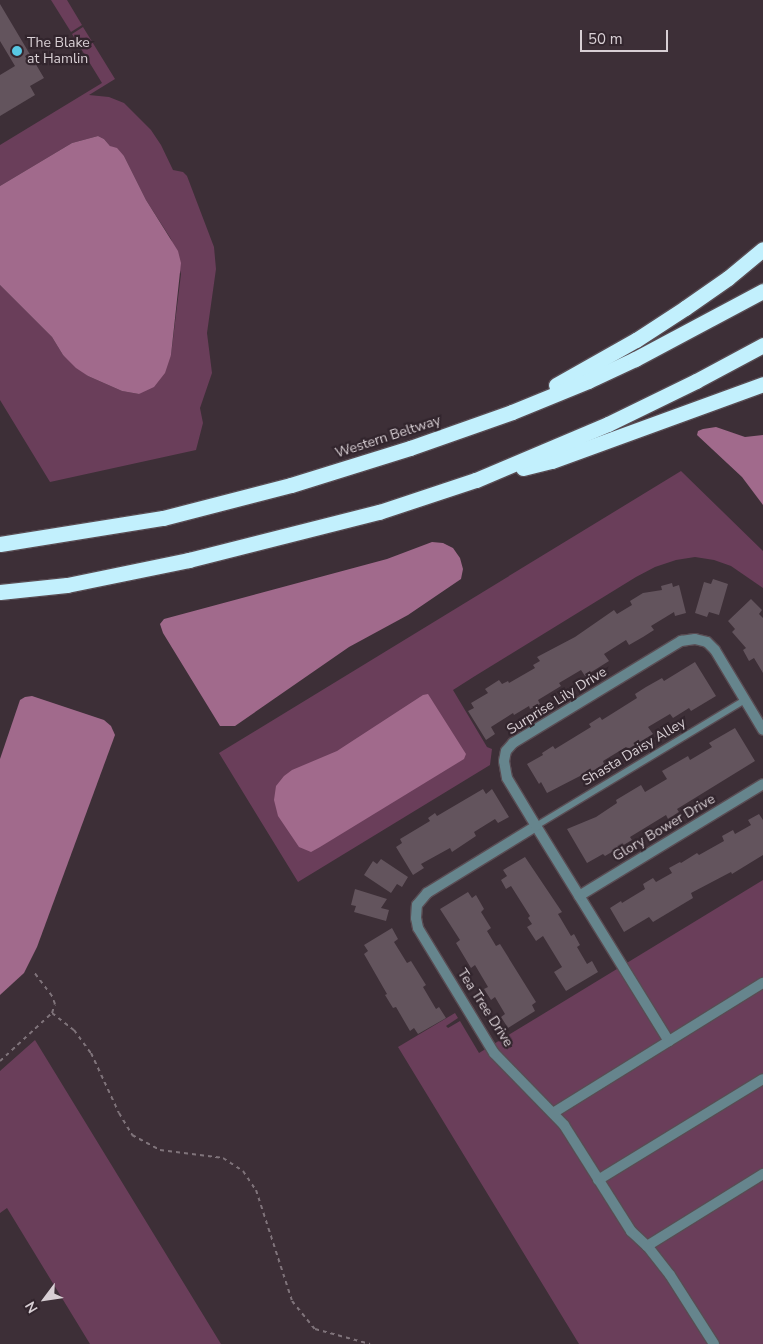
<!DOCTYPE html>
<html>
<head>
<meta charset="utf-8">
<style>
	body { margin:0 }
	#map { position:relative; width:763px; height:1344px; overflow:hidden; background:#3d2f37; font-family:"Nunito Sans",sans-serif }
	div>[style] { position:absolute }
	[style*='--x'] { left:calc(var(--x)*1px); top:calc(var(--y)*1px); width:calc(var(--w)*1px); rotate:calc(var(--a)*1deg) }
	.green>* { inset:0; background:#6a3e5a }
	.water>* { inset:0; background:#a16a8c }
	.building>* { inset:0; background:#63545d }
	.path>* { height:2px; margin-top:-1px; transform-origin:0; background:repeating-linear-gradient(90deg,#7f737a 0 4px,transparent 0 8px) }
	.roads { filter:drop-shadow(1px 0 #594c53) drop-shadow(-1px 0 #594c53) drop-shadow(0 1px #594c53) drop-shadow(0 -1px #594c53) }
	.service>* { height:6px; margin:-3px; padding:0 3px; transform-origin:3px; border-radius:3px; background:#66858d }
	.minor>* { height:10px; margin:-5px; padding:0 5px; transform-origin:5px; border-radius:5px; background:#66858d }
	.motorway>* { height:15px; margin:-7.5px; padding:0 7.5px; transform-origin:7.5px; border-radius:7.5px; background:#c2f0fd }
	.dots>* { width:14px; height:14px; translate:-50% -50%; box-sizing:border-box; border:2px solid #32252d; border-radius:50% }
	span { translate:-50% -50%; white-space:nowrap; text-align:center; line-height:1.15; -webkit-text-stroke:4.5px #32252d; paint-order:stroke }
	.poi-label { font-size:14px; color:#d8cfd4 }
	.left { translate:0 -50%; text-align:left }
	.street-label { font-size:14px; color:#d8cfd4 }
	.north { position:absolute; left:20px; top:1274px; width:50px; height:50px; -webkit-text-stroke:4px #32252d; paint-order:stroke; rotate:239deg; font-size:14px; font-weight:700; line-height:20px; text-align:center; color:#d8cfd4 }
	.north::after { content:''; display:block; margin:auto; width:18px; height:22px; background:#d8cfd4; clip-path:polygon(50% 0,100% 100%,50% 72%,0 100%) }
	.scale { position:absolute; left:580px; top:30px; width:88px; height:22px; box-sizing:border-box; border:2px solid #d8cfd4; border-top:0; padding-left:6px; font-size:15px; line-height:18px; white-space:nowrap; color:#d8cfd4; -webkit-text-stroke:4px #32252d; paint-order:stroke }
</style>
</head>
<body>
<div id="map">
	<div class="green">
		<div style="clip-path:polygon(51px 0,67px 0,82px 25px,71px 32px)"></div>
		<div style="clip-path:polygon(83px 27px,115px 79px,89px 95px,109px 97px,124px 103px,151px 130px,161px 145px,173px 170px,183px 172px,187px 176px,214px 247px,216px 269px,207px 333px,212px 373px,200px 408px,203px 423px,196px 450px,50px 482px,0 400px,0 285px,52px 337px,63px 355px,88px 376px,122px 391px,139px 394px,171px 355px,181px 274px,171px 239px,146px 200px,124px 156px,110px 146px,104px 139px,98px 136px,72px 143px,0 186px,0 145px,102px 83px,72px 34px)"></div>
		<div style="clip-path:polygon(681px 471px,763px 551px,763px 588px,731px 566px,714px 560px,695px 557px,676px 560px,655px 567px,636px 577px,475px 676px,453px 690px,487px 747px,492px 749px,490px 765px,298px 882px,219px 753px)"></div>
		<div style="clip-path:polygon(763px 880px,763px 1344px,579px 1344px,398px 1047px,455px 1013px,458px 1018px,446px 1026px,448px 1028px,460px 1021px,479px 1053px)"></div>
		<div style="clip-path:polygon(35px 1040px,221px 1344px,90px 1344px,7px 1208px,0 1213px,0 1071px)"></div>
	</div>
	<div class="water">
		<div style="clip-path:polygon(98px 136px,104px 139px,110px 146px,117px 148px,124px 156px,146px 200px,178px 251px,181px 263px,171px 355px,165px 373px,154px 387px,139px 394px,122px 391px,88px 376px,76px 368px,63px 355px,52px 337px,0 285px,0 186px,72px 143px)"></div>
		<div style="clip-path:polygon(716px 427px,745px 437px,763px 435px,763px 505px,742px 477px,697px 435px,698px 431px,703px 429px)"></div>
		<div style="clip-path:polygon(432px 542px,443px 543px,453px 548px,460px 558px,463px 569px,461px 579px,408px 615px,349px 647px,235px 726px,220px 726px,163px 633px,160px 624px,164px 619px,387px 559px)"></div>
		<div style="clip-path:polygon(428px 694px,466px 754px,464px 759px,320px 847px,311px 852px,299px 847px,278px 816px,274px 800px,276px 786px,284px 776px,292px 770px,337px 751px,423px 695px)"></div>
		<div style="clip-path:polygon(32px 696px,104px 720px,111px 726px,115px 735px,37px 947px,24px 973px,0 995px,0 759px,20px 700px,25px 697px)"></div>
	</div>
	<div class="building">
		<div style="clip-path:polygon(0 4px,44px 78px,30px 86px,35px 95px,0 116px,0 75px,15px 66px,0 41px)"></div>
		<div style="clip-path:polygon(713px 579px,728px 584px,719px 615px,709px 612px,707px 617px,695px 613px,704px 582px,711px 584px)"></div>
		<div style="clip-path:polygon(672px 583px,673px 587px,679px 585px,686px 613px,675px 616px,674px 612px,651px 626px,654px 630px,643px 637px,629px 645px,626px 640px,604px 654px,609px 661px,585px 676px,581px 670px,559px 683px,561px 686px,538px 700px,540px 704px,530px 709px,529px 706px,514px 715px,513px 713px,491px 727px,495px 734px,486px 740px,468px 711px,474px 708px,471px 703px,488px 693px,485px 689px,499px 680px,502px 684px,508px 681px,509px 683px,535px 668px,533px 665px,540px 661px,537px 657px,575px 637px,614px 610px,617px 614px,632px 605px,630px 601px,643px 593px,662px 590px,661px 586px)"></div>
		<div style="clip-path:polygon(751px 599px,762px 610px,759px 614px,763px 618px,763px 673px,754px 658px,749px 661px,743px 650px,746px 648px,732px 632px,735px 629px,728px 621px)"></div>
		<div style="clip-path:polygon(695px 662px,716px 696px,691px 711px,689px 708px,673px 718px,670px 714px,648px 727px,653px 734px,628px 749px,626px 747px,603px 761px,604px 764px,581px 778px,580px 776px,547px 793px,541px 782px,539px 784px,527px 764px,543px 755px,542px 753px,553px 746px,555px 749px,591px 727px,589px 724px,600px 717px,602px 720px,637px 698px,635px 694px,646px 687px,662px 678px,664px 681px)"></div>
		<div style="clip-path:polygon(735px 728px,755px 761px,677px 809px,679px 812px,668px 819px,666px 815px,630px 837px,632px 840px,605px 856px,603px 854px,587px 863px,567px 829px,596px 817px,617px 803px,616px 800px,641px 785px,645px 792px,667px 779px,662px 771px,688px 756px,690px 760px,712px 747px,709px 743px)"></div>
		<div style="clip-path:polygon(483px 789px,486px 794px,492px 789px,509px 817px,498px 823px,495px 819px,474px 832px,476px 836px,452px 852px,450px 848px,421px 864px,424px 868px,413px 875px,396px 847px,402px 843px,400px 839px,430px 821px,428px 818px,435px 813px,437px 816px)"></div>
		<div style="clip-path:polygon(759px 814px,763px 820px,763px 855px,732px 874px,731px 872px,691px 893px,693px 898px,653px 922px,649px 917px,624px 932px,610px 908px,621px 901px,622px 903px,645px 889px,643px 884px,653px 878px,656px 882px,672px 873px,669px 868px,680px 862px,681px 863px,697px 853px,699px 855px,724px 841px,722px 836px,733px 830px,735px 834px,751px 825px,748px 820px)"></div>
		<div style="clip-path:polygon(525px 857px,562px 912px,558px 914px,571px 936px,574px 934px,580px 945px,577px 947px,587px 964px,592px 961px,598px 972px,566px 991px,554px 972px,562px 967px,543px 936px,536px 941px,527px 927px,532px 924px,528px 918px,530px 916px,511px 886px,506px 889px,501px 880px,507px 876px,503px 870px)"></div>
		<div style="clip-path:polygon(381px 859px,408px 877px,402px 887px,397px 884px,391px 893px,364px 875px,373px 861px,377px 864px)"></div>
		<div style="clip-path:polygon(355px 889px,387px 899px,381px 908px,389px 910px,386px 921px,354px 912px,356px 906px,351px 905px)"></div>
		<div style="clip-path:polygon(468px 892px,472px 898px,476px 895px,484px 909px,481px 912px,491px 928px,487px 931px,496px 946px,500px 944px,536px 1002px,532px 1005px,535px 1011px,508px 1028px,501px 1017px,505px 1014px,495px 997px,491px 1000px,484px 989px,488px 987px,475px 965px,471px 968px,456px 943px,460px 940px,440px 909px)"></div>
		<div style="clip-path:polygon(392px 928px,398px 939px,394px 942px,407px 963px,411px 961px,426px 985px,423px 987px,436px 1009px,439px 1007px,446px 1018px,418px 1034px,414px 1028px,410px 1031px,396px 1007px,393px 1008px,385px 995px,387px 994px,364px 954px,368px 951px,364px 945px)"></div>
	</div>
	<div class="path">
		<div style="--x:52;--y:1013;--w:28;--a:38"></div>
		<div style="--x:74;--y:1030;--w:29;--a:54"></div>
		<div style="--x:91;--y:1053;--w:66;--a:65"></div>
		<div style="--x:119;--y:1113;--w:26;--a:59"></div>
		<div style="--x:132;--y:1135;--w:32;--a:28"></div>
		<div style="--x:160;--y:1150;--w:64;--a:7.2"></div>
		<div style="--x:223;--y:1158;--w:24;--a:33"></div>
		<div style="--x:243;--y:1171;--w:23;--a:56"></div>
		<div style="--x:256;--y:1190;--w:117;--a:72"></div>
		<div style="--x:292;--y:1301;--w:36;--a:51"></div>
		<div style="--x:315;--y:1329;--w:57;--a:15.3"></div>
		<div style="--x:0;--y:1061;--w:71;--a:-42.7"></div>
		<div style="--x:52;--y:1013;--w:9;--a:-72"></div>
		<div style="--x:55;--y:1004;--w:9;--a:-111"></div>
		<div style="--x:52;--y:996;--w:30;--a:-127"></div>
	</div>
	<div class="roads">
		<div class="service">
			<div style="--x:536;--y:826;--w:244;--a:-31.1"></div>
		</div>
		<div class="minor">
			<div style="--x:536;--y:826;--w:253;--a:58.3"></div>
			<div style="--x:579;--y:896;--w:215;--a:-31.3"></div>
			<div style="--x:553;--y:1113;--w:247;--a:-31.8"></div>
			<div style="--x:598;--y:1180;--w:193;--a:-31.5"></div>
			<div style="--x:647;--y:1246;--w:137;--a:-31.8"></div>
			<div style="--x:714;--y:1344;--w:82;--a:-122.5"></div>
			<div style="--x:670;--y:1275;--w:37;--a:-128"></div>
			<div style="--x:647;--y:1246;--w:22;--a:-137"></div>
			<div style="--x:631;--y:1231;--w:125;--a:-122.3"></div>
			<div style="--x:564;--y:1125;--w:100;--a:-134.2"></div>
			<div style="--x:494;--y:1053;--w:146;--a:-121.3"></div>
			<div style="--x:418;--y:928;--w:10;--a:-101"></div>
			<div style="--x:416;--y:918;--w:13;--a:-86"></div>
			<div style="--x:417;--y:905;--w:16;--a:-50"></div>
			<div style="--x:427;--y:893;--w:128;--a:-31.6"></div>
			<div style="--x:536;--y:826;--w:56;--a:-121.1"></div>
			<div style="--x:507;--y:778;--w:17;--a:-100"></div>
			<div style="--x:504;--y:761;--w:10;--a:-79"></div>
			<div style="--x:506;--y:751;--w:11;--a:-49"></div>
			<div style="--x:513;--y:743;--w:197;--a:-31.3"></div>
			<div style="--x:681;--y:641;--w:14;--a:-8"></div>
			<div style="--x:695;--y:639;--w:12;--a:14"></div>
			<div style="--x:707;--y:642;--w:11;--a:45"></div>
			<div style="--x:715;--y:650;--w:93;--a:59"></div>
		</div>
		<div class="motorway">
			<div style="--x:556;--y:385;--w:92;--a:-29.4"></div>
			<div style="--x:636;--y:340;--w:59;--a:-33.1"></div>
			<div style="--x:685;--y:308;--w:52;--a:-34.9"></div>
			<div style="--x:728;--y:278;--w:45;--a:-39.6"></div>
			<div style="--x:523;--y:468;--w:30;--a:-14"></div>
			<div style="--x:552;--y:461;--w:225;--a:-20"></div>
			<div style="--x:0;--y:544;--w:165;--a:-9.1"></div>
			<div style="--x:163;--y:518;--w:132;--a:-14.5"></div>
			<div style="--x:291;--y:485;--w:125;--a:-17.3"></div>
			<div style="--x:410;--y:448;--w:108;--a:-19.4"></div>
			<div style="--x:512;--y:412;--w:82;--a:-22.2"></div>
			<div style="--x:588;--y:381;--w:52;--a:-25.1"></div>
			<div style="--x:635;--y:359;--w:145;--a:-28"></div>
			<div style="--x:0;--y:592;--w:67;--a:-6"></div>
			<div style="--x:67;--y:585;--w:125;--a:-11.6"></div>
			<div style="--x:189;--y:560;--w:196;--a:-14.2"></div>
			<div style="--x:379;--y:512;--w:102;--a:-18.3"></div>
			<div style="--x:476;--y:480;--w:143;--a:-23"></div>
			<div style="--x:608;--y:424;--w:98;--a:-26"></div>
			<div style="--x:696;--y:381;--w:76;--a:-28.2"></div>
		</div>
	</div>
	<div class="dots">
		<div style="left:17px;top:51px;background:#58c8e4"></div>
	</div>
	<div class="poi-label">
		<span class="left" style="left:27px;top:51px">The Blake<br>at Hamlin</span>
	</div>
	<div class="street-label">
		<span style="left:388px;top:437px;rotate:-18deg">Western Beltway</span>
		<span style="left:557px;top:701px;rotate:-32deg">Surprise Lily Drive</span>
		<span style="left:634px;top:752px;rotate:-31deg">Shasta Daisy Alley</span>
		<span style="left:664px;top:828px;rotate:-31deg">Glory Bower Drive</span>
		<span style="left:485px;top:1008px;rotate:57deg">Tea Tree Drive</span>
	</div>
	<div class="north">N</div>
	<div class="scale">50 m</div>
</div>
</body>
</html>
